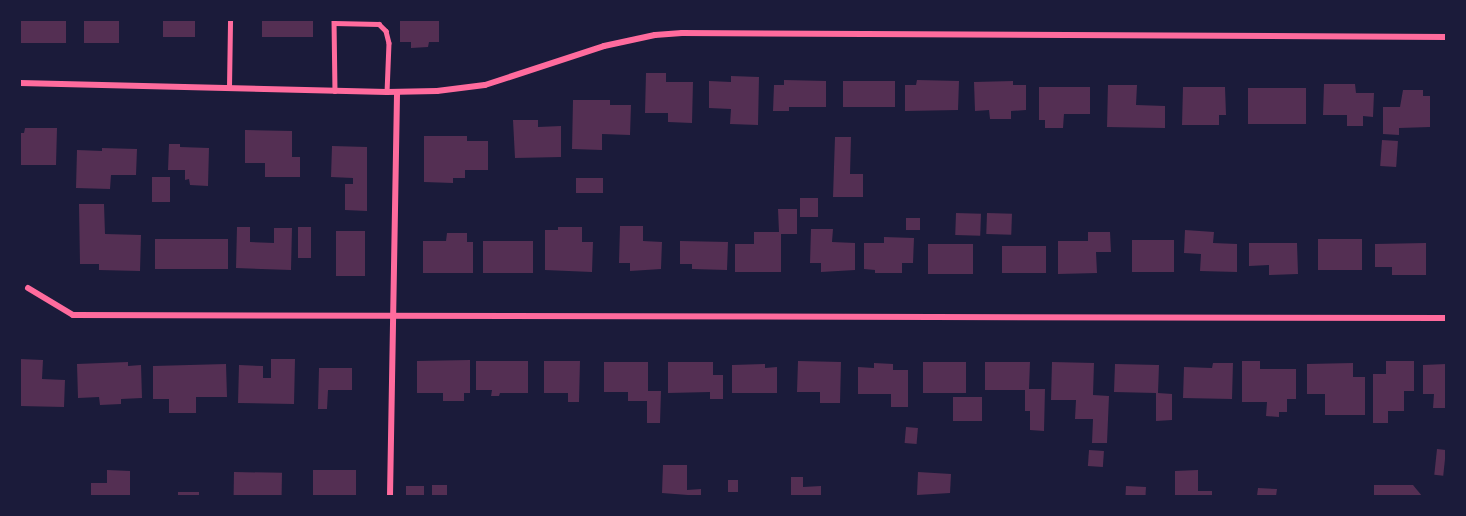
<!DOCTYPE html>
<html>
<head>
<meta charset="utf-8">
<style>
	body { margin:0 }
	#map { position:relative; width:1466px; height:516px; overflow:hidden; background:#1b1b3a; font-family:Helvetica,sans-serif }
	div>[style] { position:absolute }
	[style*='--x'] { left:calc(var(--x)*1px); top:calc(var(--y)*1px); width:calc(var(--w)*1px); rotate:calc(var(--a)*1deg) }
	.building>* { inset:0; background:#542f53; transform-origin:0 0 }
	.service>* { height:4.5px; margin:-2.25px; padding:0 2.25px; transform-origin:2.25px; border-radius:2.25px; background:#ff6b9d }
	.minor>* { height:6px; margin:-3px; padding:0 3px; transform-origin:3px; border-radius:3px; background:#ff6b9d }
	span { translate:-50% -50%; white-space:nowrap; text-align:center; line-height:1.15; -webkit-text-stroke:4.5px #1b1b3a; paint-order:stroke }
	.frame { position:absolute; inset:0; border:21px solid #1b1b3a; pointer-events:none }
</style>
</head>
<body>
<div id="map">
	<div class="building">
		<div style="left:20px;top:20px;width:46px;height:23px"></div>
		<div style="left:84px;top:20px;width:35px;height:23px"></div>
		<div style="left:163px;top:20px;width:32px;height:17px"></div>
		<div style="left:262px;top:20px;width:51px;height:17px"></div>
		<div style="clip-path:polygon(400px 20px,439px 20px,439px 42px,429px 42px,428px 47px,411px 48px,411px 42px,400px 42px)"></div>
		<div style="clip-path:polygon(646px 73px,666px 73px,666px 82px,693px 82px,692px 123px,668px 122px,668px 113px,645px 113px)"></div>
		<div style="clip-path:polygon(731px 76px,759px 77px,758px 125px,730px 124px,731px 109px,709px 108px,709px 81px,731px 82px)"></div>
		<div style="clip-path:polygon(784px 80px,826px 81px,826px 107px,789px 107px,789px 111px,773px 111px,774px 85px,784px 85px)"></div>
		<div style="clip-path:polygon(917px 80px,959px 81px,958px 110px,905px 111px,905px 85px,916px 85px)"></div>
		<div style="left:843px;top:81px;width:52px;height:26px"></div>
		<div style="clip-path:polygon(1013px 81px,1013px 85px,1026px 85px,1026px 110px,1011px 111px,1011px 119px,990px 119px,989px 110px,975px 111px,974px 82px)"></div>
		<div style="clip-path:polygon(1324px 84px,1355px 84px,1356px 93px,1374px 93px,1373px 117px,1363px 116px,1363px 126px,1347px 126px,1347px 115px,1323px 115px)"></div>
		<div style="clip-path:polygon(1108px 85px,1137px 85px,1136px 105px,1165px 106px,1165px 128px,1107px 127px)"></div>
		<div style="clip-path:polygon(1039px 87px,1090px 87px,1090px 114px,1064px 114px,1063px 128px,1045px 128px,1045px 120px,1039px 120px)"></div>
		<div style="clip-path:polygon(1183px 87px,1225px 87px,1226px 115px,1219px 115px,1219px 125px,1182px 125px)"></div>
		<div style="left:1248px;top:88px;width:58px;height:36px"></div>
		<div style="clip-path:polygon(1403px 90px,1423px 90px,1423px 96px,1430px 96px,1430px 127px,1399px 128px,1399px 135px,1383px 134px,1383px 107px,1400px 107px)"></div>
		<div style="clip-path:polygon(573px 100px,610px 100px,610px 105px,631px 105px,630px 135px,602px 134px,602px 150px,572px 149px)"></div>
		<div style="clip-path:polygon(513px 120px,538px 120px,538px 127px,561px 126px,561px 157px,515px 158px)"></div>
		<div style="clip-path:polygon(25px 128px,57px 128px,56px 165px,20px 165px,20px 133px,24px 133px)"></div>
		<div style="clip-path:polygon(245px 130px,292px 131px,292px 157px,300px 157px,300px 177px,265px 177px,265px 163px,245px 163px)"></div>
		<div style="clip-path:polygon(424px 136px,467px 136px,467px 141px,488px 141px,488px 170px,465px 170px,465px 178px,453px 178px,453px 183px,424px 182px)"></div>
		<div style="clip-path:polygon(835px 137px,851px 137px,850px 174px,863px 174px,863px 197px,833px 197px)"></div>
		<div style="left:1382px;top:140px;width:16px;height:26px;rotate:4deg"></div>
		<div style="clip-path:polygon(169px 144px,180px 144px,180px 147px,209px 148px,208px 186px,190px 185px,189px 179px,185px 180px,185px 170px,168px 170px)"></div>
		<div style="clip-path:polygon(332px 146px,367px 147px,367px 211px,345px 210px,345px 184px,353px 184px,353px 178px,331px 177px)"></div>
		<div style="clip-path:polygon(102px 148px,137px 149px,136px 175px,111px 175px,110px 189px,76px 188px,77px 150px,102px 151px)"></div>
		<div style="left:152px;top:177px;width:18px;height:25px"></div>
		<div style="left:576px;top:178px;width:27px;height:15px"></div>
		<div style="left:800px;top:198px;width:18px;height:19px"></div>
		<div style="clip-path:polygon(79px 204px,104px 204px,105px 234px,141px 235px,140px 271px,99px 270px,99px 264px,80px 264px)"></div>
		<div style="clip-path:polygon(778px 209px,797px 209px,797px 234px,781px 234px,781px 272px,735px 272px,735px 244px,754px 244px,754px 232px,779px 232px)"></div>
		<div style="left:956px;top:213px;width:25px;height:22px;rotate:2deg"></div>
		<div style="left:987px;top:213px;width:25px;height:21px;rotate:2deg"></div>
		<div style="left:906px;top:218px;width:14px;height:12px"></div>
		<div style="clip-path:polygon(620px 226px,643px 226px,643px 241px,662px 242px,661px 269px,630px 271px,630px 263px,619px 263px)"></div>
		<div style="clip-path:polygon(237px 227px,250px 227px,250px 242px,274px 243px,274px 228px,292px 228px,291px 270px,236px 268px)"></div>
		<div style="left:298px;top:227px;width:13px;height:31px"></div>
		<div style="clip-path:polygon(558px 227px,582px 227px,582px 242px,593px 242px,592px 272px,545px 270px,545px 230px,558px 230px)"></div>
		<div style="clip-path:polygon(811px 229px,833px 229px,832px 242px,855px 243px,855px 270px,821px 272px,821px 263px,810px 263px)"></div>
		<div style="clip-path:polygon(1185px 230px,1214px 232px,1213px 243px,1237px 244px,1237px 272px,1200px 271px,1201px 254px,1184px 253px)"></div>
		<div style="left:336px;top:231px;width:29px;height:45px"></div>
		<div style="clip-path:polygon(1088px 232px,1110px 232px,1111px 252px,1096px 252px,1097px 273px,1058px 274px,1058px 241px,1088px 241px)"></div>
		<div style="clip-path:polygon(447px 233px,467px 233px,467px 242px,473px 242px,473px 273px,423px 273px,423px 241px,446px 241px)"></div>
		<div style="clip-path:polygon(884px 237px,914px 238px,913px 263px,902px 263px,902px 273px,875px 273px,875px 270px,864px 269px,864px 243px,884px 243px)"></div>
		<div style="left:228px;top:239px;width:30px;height:73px;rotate:90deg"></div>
		<div style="left:1362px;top:239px;width:31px;height:44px;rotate:90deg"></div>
		<div style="left:1132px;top:240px;width:42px;height:32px"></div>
		<div style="left:533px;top:241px;width:32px;height:50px;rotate:90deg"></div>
		<div style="clip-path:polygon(680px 241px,728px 242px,727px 270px,692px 269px,692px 264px,680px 264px)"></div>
		<div style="clip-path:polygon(1249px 243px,1297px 243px,1298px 274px,1269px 275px,1269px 265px,1249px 266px)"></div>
		<div style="clip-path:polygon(1426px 243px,1426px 275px,1392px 275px,1392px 267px,1375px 267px,1375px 244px)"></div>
		<div style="left:928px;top:244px;width:45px;height:30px"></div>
		<div style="left:1002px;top:246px;width:44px;height:27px"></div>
		<div style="clip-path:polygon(20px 359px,43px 360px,42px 379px,65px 380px,64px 407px,20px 406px)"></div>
		<div style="clip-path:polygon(271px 359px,295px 359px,294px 404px,238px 403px,239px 365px,263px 366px,263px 378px,271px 378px)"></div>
		<div style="clip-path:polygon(470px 360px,470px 393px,464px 393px,464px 401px,443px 401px,443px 393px,417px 393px,417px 361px)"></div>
		<div style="clip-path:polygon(476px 361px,528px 361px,528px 393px,500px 393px,499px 396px,491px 396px,492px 390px,476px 390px)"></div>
		<div style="clip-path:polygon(544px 361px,580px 361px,579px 402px,568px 402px,568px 393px,544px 393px)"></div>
		<div style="clip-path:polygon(798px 361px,841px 362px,840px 403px,820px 403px,820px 392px,797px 392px)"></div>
		<div style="clip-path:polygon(1242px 361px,1260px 361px,1260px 369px,1296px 369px,1296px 399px,1287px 399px,1287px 412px,1279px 412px,1279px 417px,1266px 416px,1267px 402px,1242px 402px)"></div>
		<div style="clip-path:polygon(1386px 361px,1414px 361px,1414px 391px,1404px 391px,1404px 411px,1388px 411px,1388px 423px,1373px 423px,1373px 374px,1386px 374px)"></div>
		<div style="clip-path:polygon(128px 362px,128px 366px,141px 365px,142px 398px,121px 399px,121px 404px,100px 405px,99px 397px,78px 398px,77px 364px)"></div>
		<div style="clip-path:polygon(604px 362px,648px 362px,648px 391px,661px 391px,660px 423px,647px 423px,647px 401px,628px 401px,628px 392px,604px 392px)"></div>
		<div style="clip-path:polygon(668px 362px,713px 362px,713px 375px,723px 375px,723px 399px,710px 399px,710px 392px,668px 393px)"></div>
		<div style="left:923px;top:362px;width:43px;height:31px"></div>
		<div style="clip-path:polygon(985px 362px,1030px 362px,1029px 389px,1045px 389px,1044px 431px,1030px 430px,1030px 411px,1025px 411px,1025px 390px,985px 390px)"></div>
		<div style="clip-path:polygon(1052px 362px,1094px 363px,1093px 395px,1109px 396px,1107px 443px,1092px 443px,1093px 419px,1075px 419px,1076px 400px,1051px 400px)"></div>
		<div style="clip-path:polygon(874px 363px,893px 364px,893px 370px,908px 370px,908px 407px,891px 407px,891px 394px,858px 394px,858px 367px,874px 368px)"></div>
		<div style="clip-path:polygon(1213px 363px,1233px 363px,1232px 399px,1183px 398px,1184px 367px,1212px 368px)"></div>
		<div style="clip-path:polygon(1353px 363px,1353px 377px,1365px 377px,1365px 415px,1325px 415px,1325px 394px,1307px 394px,1307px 364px)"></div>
		<div style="clip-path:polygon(226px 364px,227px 397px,196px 397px,196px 413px,169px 413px,169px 399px,153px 399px,153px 366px)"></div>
		<div style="clip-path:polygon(765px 364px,765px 368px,777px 367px,777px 393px,732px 393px,732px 365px)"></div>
		<div style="clip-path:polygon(1115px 364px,1159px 365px,1158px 393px,1172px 394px,1172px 420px,1156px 421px,1156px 393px,1114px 392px)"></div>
		<div style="clip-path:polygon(1446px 364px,1446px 408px,1433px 408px,1434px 394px,1423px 394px,1423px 365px)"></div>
		<div style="clip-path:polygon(319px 368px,352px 368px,352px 390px,328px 390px,327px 409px,318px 409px)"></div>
		<div style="left:982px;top:397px;width:24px;height:29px;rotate:90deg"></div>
		<div style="left:906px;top:427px;width:12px;height:16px;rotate:5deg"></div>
		<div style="left:1437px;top:449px;width:9px;height:26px;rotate:6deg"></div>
		<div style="left:1089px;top:450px;width:15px;height:16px;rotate:4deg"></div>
		<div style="clip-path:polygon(663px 465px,687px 465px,687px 490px,701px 489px,701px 496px,662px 493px)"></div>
		<div style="clip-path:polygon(107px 470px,130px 471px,130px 496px,91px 496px,91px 483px,107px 483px)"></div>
		<div style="left:313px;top:470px;width:43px;height:26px"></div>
		<div style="clip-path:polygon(1198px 470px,1198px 491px,1212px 491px,1212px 496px,1175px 496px,1175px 471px)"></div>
		<div style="left:234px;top:472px;width:48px;height:24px;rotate:1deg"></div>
		<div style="clip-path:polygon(918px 472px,951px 474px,950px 493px,917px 495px)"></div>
		<div style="clip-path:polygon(791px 477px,803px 477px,803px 487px,821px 486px,821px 496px,791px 496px)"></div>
		<div style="left:728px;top:480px;width:10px;height:12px"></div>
		<div style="left:432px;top:485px;width:15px;height:11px"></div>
		<div style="clip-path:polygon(1374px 485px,1413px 485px,1422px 496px,1374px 496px)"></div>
		<div style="left:406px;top:486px;width:18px;height:10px"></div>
		<div style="left:1126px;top:486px;width:20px;height:10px;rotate:3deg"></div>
		<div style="clip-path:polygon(1258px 488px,1277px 489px,1276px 496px,1257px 496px)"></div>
		<div style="left:178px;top:492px;width:21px;height:4px"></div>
	</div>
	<div class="service">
		<div style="--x:334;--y:20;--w:71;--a:89.2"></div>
		<div style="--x:334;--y:23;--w:45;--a:1.3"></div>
		<div style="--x:379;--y:24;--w:10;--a:45"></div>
		<div style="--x:386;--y:31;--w:12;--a:76"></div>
		<div style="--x:389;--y:43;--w:49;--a:92.3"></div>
		<div style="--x:229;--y:87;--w:67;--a:-89.1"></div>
	</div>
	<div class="minor">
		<div style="--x:20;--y:83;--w:367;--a:1.4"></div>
		<div style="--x:387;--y:92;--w:50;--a:-1.1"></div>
		<div style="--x:437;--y:91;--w:48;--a:-7.1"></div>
		<div style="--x:485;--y:85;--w:125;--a:-18.1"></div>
		<div style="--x:604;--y:46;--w:52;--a:-12.2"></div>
		<div style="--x:655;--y:35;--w:27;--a:-4"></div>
		<div style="--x:682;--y:33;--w:764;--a:0.3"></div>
		<div style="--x:28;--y:288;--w:52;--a:31"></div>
		<div style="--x:73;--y:315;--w:1373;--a:0.13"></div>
		<div style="--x:390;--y:496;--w:404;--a:-89"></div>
	</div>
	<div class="frame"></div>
</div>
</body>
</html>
